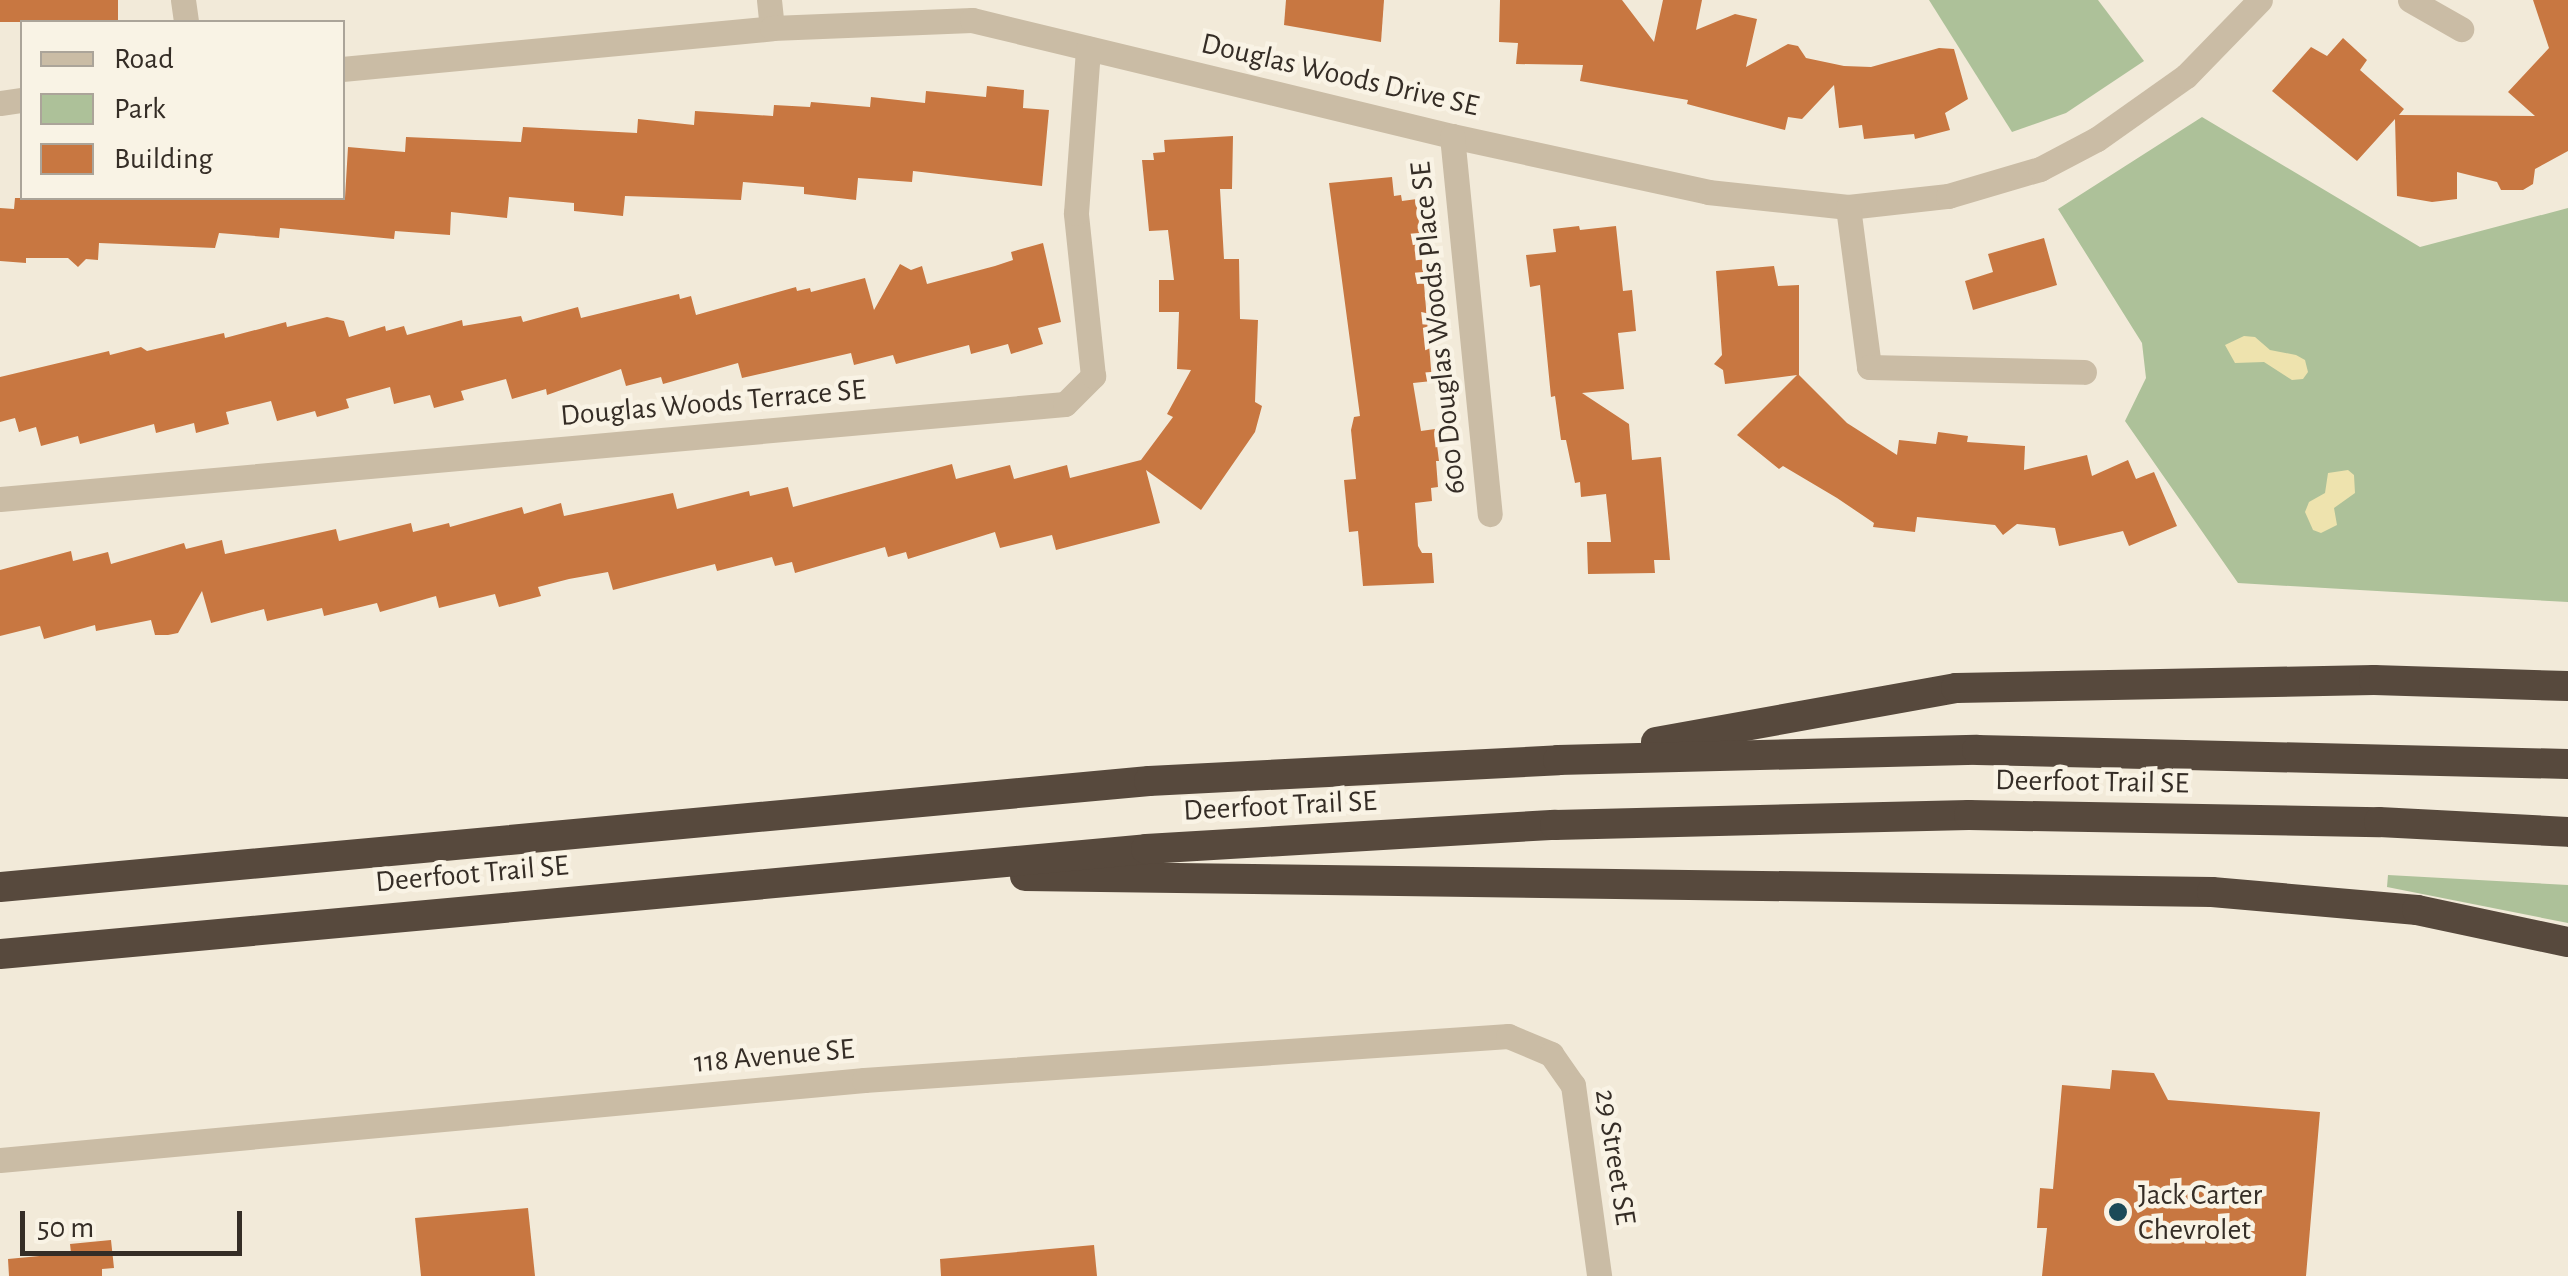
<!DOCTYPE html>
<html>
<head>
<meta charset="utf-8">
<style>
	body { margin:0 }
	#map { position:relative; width:2568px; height:1276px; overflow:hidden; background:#f2ead9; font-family:"Alegreya Sans",sans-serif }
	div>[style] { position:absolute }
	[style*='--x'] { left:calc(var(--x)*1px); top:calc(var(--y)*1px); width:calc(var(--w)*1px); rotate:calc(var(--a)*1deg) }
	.green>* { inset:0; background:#adc199 }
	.sand>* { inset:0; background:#eee3ae }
	.building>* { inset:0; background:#c87741; transform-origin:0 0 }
	.minor>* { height:25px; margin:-12.5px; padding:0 12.5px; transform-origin:12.5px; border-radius:12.5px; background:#cabca5 }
	.motorway>* { height:30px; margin:-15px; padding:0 15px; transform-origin:15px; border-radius:15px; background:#57493d }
	.dots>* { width:28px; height:28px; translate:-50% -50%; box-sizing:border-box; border:5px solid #f9f3e5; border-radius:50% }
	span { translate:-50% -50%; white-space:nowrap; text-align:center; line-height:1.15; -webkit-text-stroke:9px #f9f3e5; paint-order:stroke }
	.street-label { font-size:30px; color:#352d26 }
	.poi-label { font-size:30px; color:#352d26 }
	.left { translate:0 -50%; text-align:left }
	.legend { position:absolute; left:20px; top:20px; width:325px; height:180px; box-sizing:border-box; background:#f9f3e5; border:2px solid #aba499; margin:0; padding:12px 18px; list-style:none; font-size:30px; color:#352d26 }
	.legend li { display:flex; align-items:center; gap:20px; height:50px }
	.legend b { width:50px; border:2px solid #aba499 }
	.scale { position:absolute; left:20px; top:1211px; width:222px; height:45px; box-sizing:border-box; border:5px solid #352d26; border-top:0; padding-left:12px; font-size:30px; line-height:35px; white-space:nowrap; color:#352d26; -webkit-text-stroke:8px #f9f3e5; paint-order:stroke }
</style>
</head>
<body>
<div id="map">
	<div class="green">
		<div style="clip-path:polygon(1929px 0,2098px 0,2144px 61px,2066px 113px,2012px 132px)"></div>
		<div style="clip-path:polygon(2202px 117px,2420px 247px,2568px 208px,2568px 602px,2238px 583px,2125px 421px,2146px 378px,2142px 343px,2058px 209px)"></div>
		<div style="clip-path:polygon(2388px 875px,2568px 885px,2568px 923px,2387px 887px)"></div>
	</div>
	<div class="sand">
		<div style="clip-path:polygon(2244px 336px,2255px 337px,2270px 350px,2296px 355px,2305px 360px,2308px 372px,2303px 379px,2292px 380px,2264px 362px,2235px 363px,2225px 345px)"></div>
		<div style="clip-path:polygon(2348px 470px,2354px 475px,2355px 493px,2334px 508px,2337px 525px,2321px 533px,2313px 530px,2305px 512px,2309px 502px,2325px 493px,2328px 473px)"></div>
	</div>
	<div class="building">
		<div style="left:0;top:0;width:118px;height:22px"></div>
		<div style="clip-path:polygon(1286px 0,1384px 0,1381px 42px,1284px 25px)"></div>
		<div style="clip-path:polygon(1500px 0,1622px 0,1654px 42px,1663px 0,1702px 0,1696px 30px,1735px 14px,1757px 19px,1746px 67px,1788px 44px,1798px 46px,1806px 58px,1844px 66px,1871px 67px,1939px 48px,1954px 49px,1968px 99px,1945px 113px,1950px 130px,1915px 139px,1914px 134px,1864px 139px,1862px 125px,1839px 128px,1834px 85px,1802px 119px,1788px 117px,1785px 130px,1687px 104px,1688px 100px,1580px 81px,1583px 65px,1516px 64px,1518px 43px,1499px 42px)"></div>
		<div style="clip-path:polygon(2533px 0,2568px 0,2568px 151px,2535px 169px,2533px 184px,2523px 190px,2501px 190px,2497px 182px,2457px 172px,2457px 199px,2432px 202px,2397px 196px,2395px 119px,2357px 161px,2272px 91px,2311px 47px,2327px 56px,2343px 38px,2367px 60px,2360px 70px,2404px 109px,2399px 115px,2535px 116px,2508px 92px,2549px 48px)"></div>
		<div style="clip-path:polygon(987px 86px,1024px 90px,1023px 108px,1049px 110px,1042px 186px,913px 171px,912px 182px,858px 178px,856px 200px,804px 194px,804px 187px,743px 182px,741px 200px,625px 196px,623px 216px,574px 211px,574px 203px,509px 197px,507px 218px,451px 212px,450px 235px,395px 231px,394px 239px,280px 228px,279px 238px,219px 233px,215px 248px,99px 243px,98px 260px,86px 259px,78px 267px,68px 258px,26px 258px,26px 263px,0 261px,0 208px,14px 209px,15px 198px,345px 198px,348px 147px,405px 152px,406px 137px,521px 142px,523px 127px,637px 133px,638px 119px,694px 125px,695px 111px,773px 116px,774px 105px,810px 107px,811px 102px,870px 107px,871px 97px,925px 103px,926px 91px,986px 97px)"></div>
		<div style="clip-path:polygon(1233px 136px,1232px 189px,1220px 189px,1224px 259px,1239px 259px,1240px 319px,1258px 320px,1255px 402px,1262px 406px,1255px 432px,1201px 510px,1146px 470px,1160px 523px,1056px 550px,1052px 535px,1000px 548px,995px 532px,908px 559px,906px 552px,888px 557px,885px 547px,795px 573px,792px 562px,775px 566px,772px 557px,717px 571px,715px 564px,613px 590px,608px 572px,569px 579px,538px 587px,541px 596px,499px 607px,495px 594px,439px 608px,436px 596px,380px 612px,377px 603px,324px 616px,322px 608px,267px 621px,264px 609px,211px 623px,202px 591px,178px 633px,168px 635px,155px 635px,151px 620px,96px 631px,95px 625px,44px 639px,40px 626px,0 636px,0 570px,71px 551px,73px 561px,108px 552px,111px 564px,184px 543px,186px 549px,222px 540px,225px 554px,336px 529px,339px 541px,411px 523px,413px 532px,449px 523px,450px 527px,522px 507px,524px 514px,561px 503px,564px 516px,673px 493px,677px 509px,749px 491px,750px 496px,788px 487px,793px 507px,952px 464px,956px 479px,1010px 465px,1014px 479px,1067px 465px,1070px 478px,1141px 460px,1173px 417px,1167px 414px,1191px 370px,1177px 369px,1179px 312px,1159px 312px,1159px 280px,1174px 280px,1168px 230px,1149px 231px,1142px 160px,1154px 160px,1153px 153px,1165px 152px,1164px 140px)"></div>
		<div style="clip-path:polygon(1392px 177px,1394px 196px,1401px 195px,1402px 201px,1417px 199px,1432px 381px,1413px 383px,1421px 431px,1435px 429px,1439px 461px,1436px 461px,1438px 487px,1431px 488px,1432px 501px,1415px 503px,1418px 546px,1422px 553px,1432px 553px,1434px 583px,1363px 586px,1358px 531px,1349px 532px,1344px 480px,1356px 479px,1351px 430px,1354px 417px,1360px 416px,1329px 183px)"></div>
		<div style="clip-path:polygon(1579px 226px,1580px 230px,1616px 226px,1623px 291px,1632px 290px,1636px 331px,1618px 333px,1624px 389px,1582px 393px,1629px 424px,1632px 460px,1661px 457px,1670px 560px,1654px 560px,1655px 573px,1588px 574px,1587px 542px,1611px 542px,1606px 494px,1581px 497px,1580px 482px,1575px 483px,1566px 440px,1561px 440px,1555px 396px,1551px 397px,1540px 285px,1530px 287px,1526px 255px,1556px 252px,1553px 229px)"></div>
		<div style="clip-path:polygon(2044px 238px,2057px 285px,1973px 310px,1965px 281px,1993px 272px,1988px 254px)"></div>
		<div style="clip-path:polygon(1043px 243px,1061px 322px,1038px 328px,1043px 344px,1011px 354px,1008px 344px,971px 354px,969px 345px,896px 364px,893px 355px,854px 365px,851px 353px,742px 378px,738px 363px,663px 384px,661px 377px,626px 386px,621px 369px,547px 395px,546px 389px,512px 399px,506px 379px,461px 391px,464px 400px,434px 408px,430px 395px,394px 404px,390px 387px,346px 399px,349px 408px,317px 417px,315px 411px,277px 421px,271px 401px,226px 412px,229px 424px,196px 433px,194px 423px,156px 433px,154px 424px,80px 444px,78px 436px,41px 446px,36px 427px,19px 432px,15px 418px,0 422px,0 377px,109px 351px,110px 355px,141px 347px,147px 351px,224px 333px,225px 338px,286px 322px,287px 327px,327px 317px,344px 321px,349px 337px,385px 326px,386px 331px,404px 326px,407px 335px,462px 320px,463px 326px,521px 316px,523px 322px,578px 307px,581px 318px,679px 294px,680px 299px,691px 296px,696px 315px,796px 287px,797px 291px,810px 288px,811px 292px,865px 278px,874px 310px,900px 264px,911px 270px,922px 266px,927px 284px,995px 266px,1013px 260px,1011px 252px)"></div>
		<div style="clip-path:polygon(1774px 266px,1778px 286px,1799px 285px,1799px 375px,1847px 423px,1897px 455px,1899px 440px,1936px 444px,1938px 432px,1968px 436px,1967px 442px,2025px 446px,2024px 470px,2087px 455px,2092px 476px,2128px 460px,2136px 479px,2154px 472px,2177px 526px,2129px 546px,2123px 531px,2059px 546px,2055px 528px,2017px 524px,2003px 535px,1995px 525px,1917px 517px,1915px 532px,1873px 527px,1874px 523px,1837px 498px,1783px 466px,1779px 469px,1737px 435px,1797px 375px,1725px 384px,1723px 370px,1714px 364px,1722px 355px,1716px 271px)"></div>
		<div style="clip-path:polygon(2112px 1070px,2154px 1073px,2168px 1100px,2320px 1112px,2306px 1276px,2042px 1276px,2047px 1228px,2037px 1228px,2040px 1188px,2053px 1189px,2062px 1085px,2110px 1089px)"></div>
		<div style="clip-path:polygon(528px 1208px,535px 1276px,421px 1276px,415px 1218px)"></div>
		<div style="clip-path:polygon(111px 1240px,114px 1268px,102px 1269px,102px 1276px,9px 1276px,8px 1259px,71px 1253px,70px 1244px)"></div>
		<div style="clip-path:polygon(1094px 1245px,1097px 1276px,941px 1276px,940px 1259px)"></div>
	</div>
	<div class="minor">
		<div style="--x:183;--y:0;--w:22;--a:82"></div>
		<div style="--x:769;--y:0;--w:28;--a:84"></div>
		<div style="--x:2410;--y:0;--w:59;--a:29.6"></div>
		<div style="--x:342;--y:69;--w:432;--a:-5.4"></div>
		<div style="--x:772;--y:28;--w:200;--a:-2.3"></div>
		<div style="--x:972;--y:20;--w:494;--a:13.6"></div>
		<div style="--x:1452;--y:136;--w:262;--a:12.3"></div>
		<div style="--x:1708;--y:192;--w:141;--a:6.1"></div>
		<div style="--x:1848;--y:207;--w:101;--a:-6.3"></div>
		<div style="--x:1948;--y:196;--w:96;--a:-16.4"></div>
		<div style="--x:2040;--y:169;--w:64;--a:-27.8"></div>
		<div style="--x:2097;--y:139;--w:109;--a:-35.3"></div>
		<div style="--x:2186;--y:76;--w:106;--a:-45.8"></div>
		<div style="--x:0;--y:103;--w:22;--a:-8"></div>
		<div style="--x:1452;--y:136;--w:380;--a:84.3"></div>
		<div style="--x:1848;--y:207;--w:161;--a:82.5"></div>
		<div style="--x:1869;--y:367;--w:215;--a:1.3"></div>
		<div style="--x:0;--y:499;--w:1069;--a:-5.1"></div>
		<div style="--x:1065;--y:404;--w:40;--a:-45"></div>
		<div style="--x:1093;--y:376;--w:164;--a:-96"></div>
		<div style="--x:1076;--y:213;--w:165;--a:-85.8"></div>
		<div style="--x:0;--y:1160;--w:868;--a:-5.29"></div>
		<div style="--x:864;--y:1080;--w:646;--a:-3.91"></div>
		<div style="--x:1508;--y:1036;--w:47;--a:22.7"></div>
		<div style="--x:1551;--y:1054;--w:38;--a:55"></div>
		<div style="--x:1573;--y:1085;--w:193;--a:82.2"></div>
	</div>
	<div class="motorway">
		<div style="--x:1656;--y:742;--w:305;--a:-10.2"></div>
		<div style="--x:1956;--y:688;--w:418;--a:-1.1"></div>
		<div style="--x:2374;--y:680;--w:194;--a:1.8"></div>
		<div style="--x:1025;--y:876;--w:1187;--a:0.77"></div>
		<div style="--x:2212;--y:892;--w:206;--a:5"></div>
		<div style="--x:2417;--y:910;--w:154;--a:12"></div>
		<div style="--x:0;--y:887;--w:1154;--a:-5.27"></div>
		<div style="--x:1149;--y:781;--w:410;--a:-2.9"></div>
		<div style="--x:1558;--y:760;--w:419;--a:-1.4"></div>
		<div style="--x:1977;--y:750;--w:591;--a:1.36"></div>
		<div style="--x:0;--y:954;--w:1151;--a:-5.23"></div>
		<div style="--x:1146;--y:849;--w:410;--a:-3.4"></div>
		<div style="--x:1555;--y:825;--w:414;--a:-1.4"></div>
		<div style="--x:1969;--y:815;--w:410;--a:1"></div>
		<div style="--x:2379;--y:822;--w:189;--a:3"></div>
	</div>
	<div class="dots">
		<div style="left:2118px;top:1212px;background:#1b4a58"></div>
	</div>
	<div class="street-label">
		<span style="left:1340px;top:75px;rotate:13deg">Douglas Woods Drive SE</span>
		<span style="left:1438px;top:328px;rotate:-96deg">600 Douglas Woods Place SE</span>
		<span style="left:713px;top:403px;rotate:-5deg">Douglas Woods Terrace SE</span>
		<span style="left:2092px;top:782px;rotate:1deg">Deerfoot Trail SE</span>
		<span style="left:1280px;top:806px;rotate:-3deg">Deerfoot Trail SE</span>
		<span style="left:472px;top:874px;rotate:-5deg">Deerfoot Trail SE</span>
		<span style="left:774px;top:1056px;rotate:-5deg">118 Avenue SE</span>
		<span style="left:1615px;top:1157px;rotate:81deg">29 Street SE</span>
	</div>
	<div class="poi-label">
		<span class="left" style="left:2138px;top:1212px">Jack Carter<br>Chevrolet</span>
	</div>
	<ul class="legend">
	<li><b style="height:12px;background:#cabca5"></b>Road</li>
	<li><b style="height:28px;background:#adc199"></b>Park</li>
	<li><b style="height:28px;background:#c87741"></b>Building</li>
	</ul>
	<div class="scale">50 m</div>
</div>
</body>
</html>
